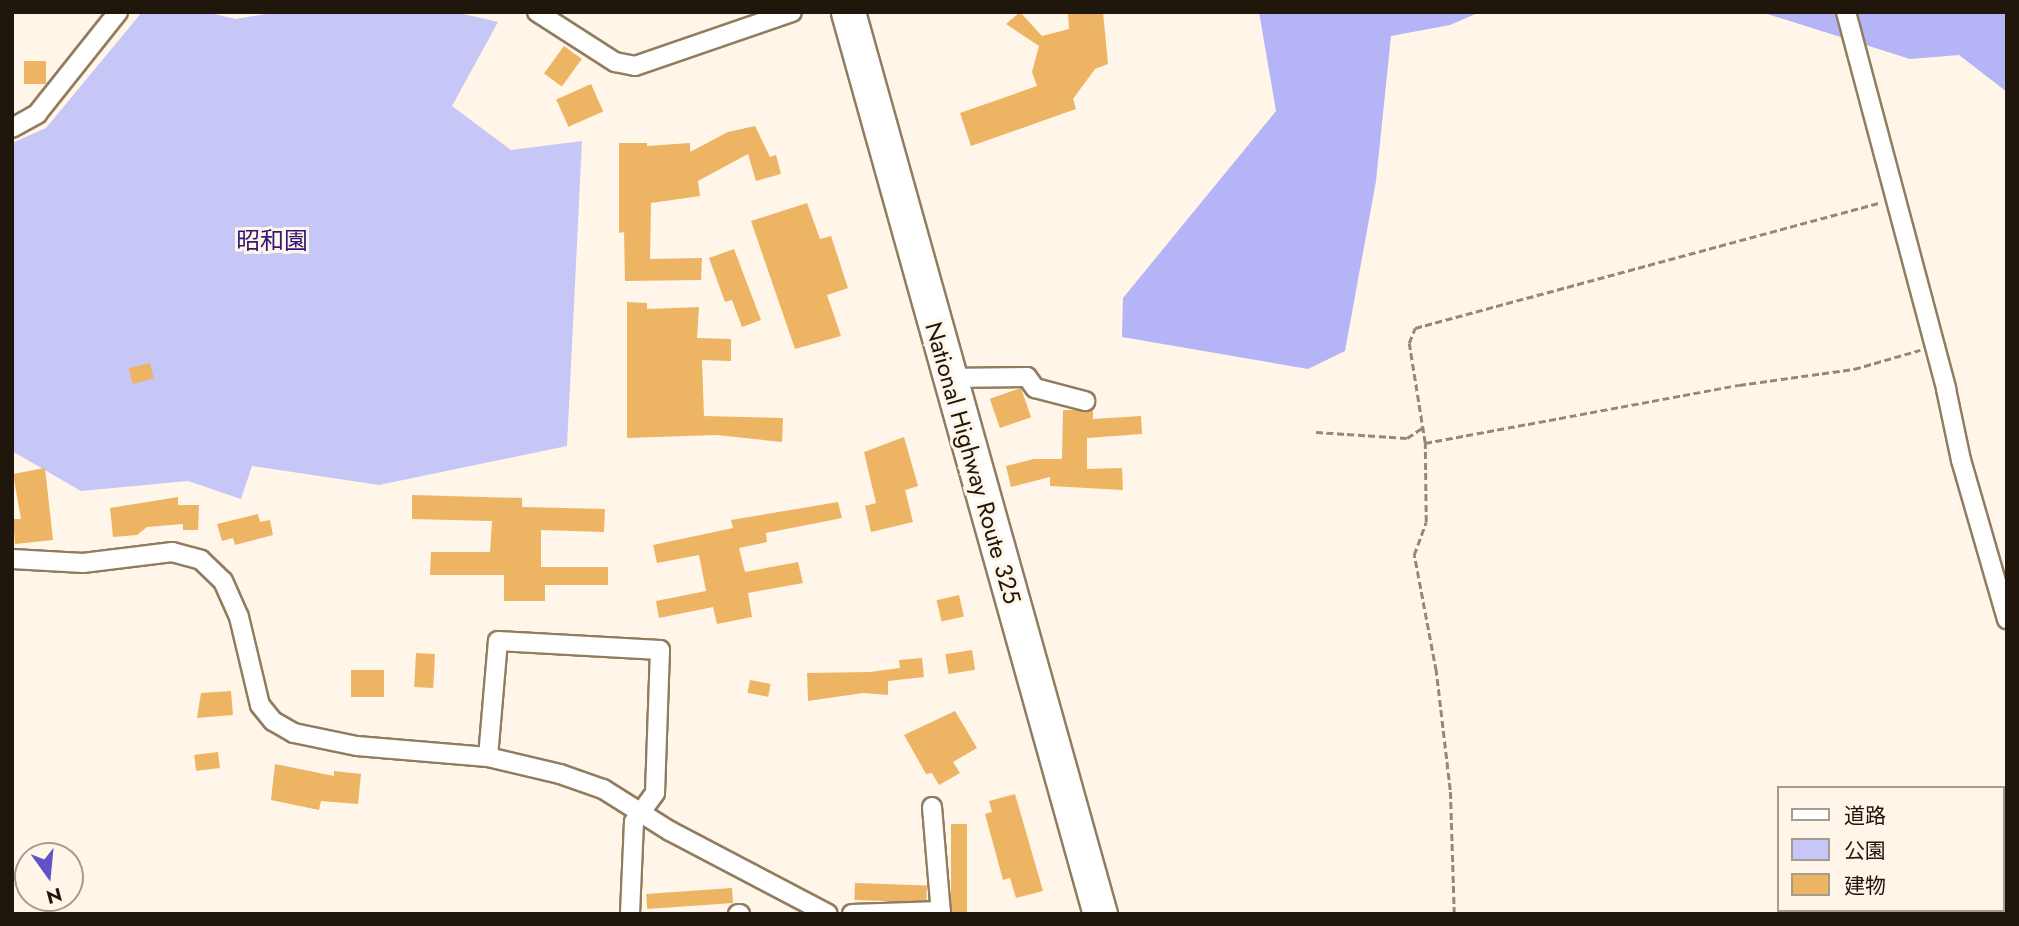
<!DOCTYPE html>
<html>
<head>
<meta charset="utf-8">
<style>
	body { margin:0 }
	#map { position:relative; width:2019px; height:926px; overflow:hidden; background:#fff5e8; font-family:Jost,"Noto Sans JP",sans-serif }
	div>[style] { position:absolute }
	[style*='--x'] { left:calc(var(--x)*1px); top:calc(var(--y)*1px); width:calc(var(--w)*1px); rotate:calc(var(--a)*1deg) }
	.green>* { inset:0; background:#c7c7f7 }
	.forest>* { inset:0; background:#b5b4f7 }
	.building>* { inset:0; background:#edb464; transform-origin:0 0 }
	.path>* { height:2.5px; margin-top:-1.25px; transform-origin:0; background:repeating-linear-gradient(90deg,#92897c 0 7px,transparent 0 10.5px) }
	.roads { filter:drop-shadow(2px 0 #927c5f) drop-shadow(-2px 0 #927c5f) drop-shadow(0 2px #927c5f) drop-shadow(0 -2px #927c5f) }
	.street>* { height:18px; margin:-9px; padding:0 9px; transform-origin:9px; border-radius:9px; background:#fff }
	.highway>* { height:33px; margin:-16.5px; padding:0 16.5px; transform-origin:16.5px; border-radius:16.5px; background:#fff }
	span { translate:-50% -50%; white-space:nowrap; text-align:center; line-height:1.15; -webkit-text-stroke:6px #fff5e8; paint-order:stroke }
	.park-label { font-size:24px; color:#2e1775 }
	.street-label { font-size:24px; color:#1f170b }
	.frame { position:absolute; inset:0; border:14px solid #1f170b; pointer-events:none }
	.legend { position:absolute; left:1777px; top:786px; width:228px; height:126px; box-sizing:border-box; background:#fff5e8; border:2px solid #a59c90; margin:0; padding:9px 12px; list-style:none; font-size:21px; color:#1f170b }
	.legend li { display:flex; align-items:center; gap:14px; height:35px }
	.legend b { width:35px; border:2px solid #a59c90 }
	.north { position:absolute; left:14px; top:842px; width:70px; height:70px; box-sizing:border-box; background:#fff5e8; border:2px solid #a59c90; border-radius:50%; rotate:165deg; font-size:19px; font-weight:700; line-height:28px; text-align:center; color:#1f170b }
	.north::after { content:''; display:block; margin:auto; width:24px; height:32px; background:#6252ca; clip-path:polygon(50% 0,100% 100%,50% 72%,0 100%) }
</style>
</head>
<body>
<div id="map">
	<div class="green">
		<div style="clip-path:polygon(142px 12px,206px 12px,236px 19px,277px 12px,455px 12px,498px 22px,452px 106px,511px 150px,582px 141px,567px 446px,379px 485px,252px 466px,241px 499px,188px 481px,81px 491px,12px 451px,12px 143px,46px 128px)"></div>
	</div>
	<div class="forest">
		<div style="clip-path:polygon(1259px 12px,1480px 12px,1450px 25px,1391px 36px,1376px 181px,1345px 351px,1308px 369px,1122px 337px,1123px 298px,1276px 111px)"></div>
		<div style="clip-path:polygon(1761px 12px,2007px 12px,2007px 92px,1959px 55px,1910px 59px)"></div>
	</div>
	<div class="building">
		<div style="clip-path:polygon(1020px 12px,1042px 36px,1069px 29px,1068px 12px,1103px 12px,1108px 64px,1095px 69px,1073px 99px,1076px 109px,971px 146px,960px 113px,1037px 86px,1032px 72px,1039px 46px,1006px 24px)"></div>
		<div style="left:564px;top:46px;width:22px;height:34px;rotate:36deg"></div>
		<div style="left:24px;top:61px;width:22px;height:23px"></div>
		<div style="left:591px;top:84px;width:30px;height:38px;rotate:66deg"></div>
		<div style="clip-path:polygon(755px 126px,770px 157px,776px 155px,781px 174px,756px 181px,748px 154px,698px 181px,700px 196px,651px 203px,650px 259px,702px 258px,701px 280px,625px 281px,624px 232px,619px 233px,619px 143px,647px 143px,647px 146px,690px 143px,690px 152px,728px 132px)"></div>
		<div style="clip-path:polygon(807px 203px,820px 239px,831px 236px,848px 288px,827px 295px,841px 336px,795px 349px,751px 221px)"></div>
		<div style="clip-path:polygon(734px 249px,761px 320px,742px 327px,732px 300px,725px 302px,709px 258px)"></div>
		<div style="clip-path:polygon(627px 302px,647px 303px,647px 309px,699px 307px,697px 338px,731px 339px,731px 361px,702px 360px,704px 416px,783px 418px,782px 442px,716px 435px,627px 438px)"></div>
		<div style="left:150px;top:363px;width:16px;height:22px;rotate:76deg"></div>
		<div style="left:1021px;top:388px;width:31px;height:33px;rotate:71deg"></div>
		<div style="clip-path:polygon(1063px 410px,1093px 410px,1093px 419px,1141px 416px,1142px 434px,1087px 438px,1087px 469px,1122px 468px,1123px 490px,1050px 486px,1050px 477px,1011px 487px,1006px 466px,1034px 459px,1062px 459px)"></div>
		<div style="clip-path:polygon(904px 437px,918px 486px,905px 490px,913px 522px,871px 532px,865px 506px,876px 503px,864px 452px)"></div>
		<div style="clip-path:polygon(45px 468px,53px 540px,15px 544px,13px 519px,21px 519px,13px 474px)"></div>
		<div style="clip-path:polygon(412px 495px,522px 498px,522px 507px,605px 509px,604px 532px,541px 530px,541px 567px,608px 567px,608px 585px,545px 585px,545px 601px,504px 601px,504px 575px,430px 575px,431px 552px,490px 552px,492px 521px,412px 519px)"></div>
		<div style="clip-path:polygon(178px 497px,178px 505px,199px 505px,198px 530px,183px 530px,183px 524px,147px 527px,137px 535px,113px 537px,110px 508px)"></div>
		<div style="clip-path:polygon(838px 502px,842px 518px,766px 533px,767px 542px,739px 548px,745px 572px,798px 562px,803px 583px,748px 593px,752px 617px,717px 624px,713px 607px,659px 618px,656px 601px,706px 591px,699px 555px,657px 563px,653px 545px,733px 528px,731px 520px)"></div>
		<div style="clip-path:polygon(258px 514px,260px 522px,270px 520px,273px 535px,235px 545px,233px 538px,222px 541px,217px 524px)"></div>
		<div style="left:959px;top:595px;width:22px;height:23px;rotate:77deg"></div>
		<div style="left:972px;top:650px;width:20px;height:27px;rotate:81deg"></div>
		<div style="left:416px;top:653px;width:19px;height:34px;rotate:3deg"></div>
		<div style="clip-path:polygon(922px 658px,924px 677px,888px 681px,888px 695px,863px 693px,808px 701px,807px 673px,870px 672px,900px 668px,899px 660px)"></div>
		<div style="left:351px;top:670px;width:33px;height:27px"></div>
		<div style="left:750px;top:680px;width:21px;height:13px;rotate:11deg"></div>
		<div style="clip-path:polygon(231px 691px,233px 715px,197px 718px,201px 693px)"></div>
		<div style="clip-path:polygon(955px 711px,977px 748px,953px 762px,960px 773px,939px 785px,932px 773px,926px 774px,904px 735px)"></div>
		<div style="left:218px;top:752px;width:16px;height:24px;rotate:83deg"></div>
		<div style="clip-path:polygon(275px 764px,334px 776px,334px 771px,361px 774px,358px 804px,321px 801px,319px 810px,271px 800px)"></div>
		<div style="clip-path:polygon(1015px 794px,1043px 891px,1016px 898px,1010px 878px,1003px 880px,985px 814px,992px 812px,989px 801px)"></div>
		<div style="left:951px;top:824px;width:16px;height:90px"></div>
		<div style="left:855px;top:883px;width:72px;height:17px;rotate:2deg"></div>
		<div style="left:732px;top:888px;width:15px;height:86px;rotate:86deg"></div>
	</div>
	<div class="path">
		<div style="--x:1316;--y:432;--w:91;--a:3.8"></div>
		<div style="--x:1407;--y:438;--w:18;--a:-34"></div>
		<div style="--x:1425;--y:443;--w:319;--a:-10.5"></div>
		<div style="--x:1739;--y:385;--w:116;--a:-7.9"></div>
		<div style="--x:1854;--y:369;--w:69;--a:-16.1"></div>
		<div style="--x:1454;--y:914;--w:124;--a:-91.8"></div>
		<div style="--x:1450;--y:790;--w:120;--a:-96.7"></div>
		<div style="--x:1436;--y:671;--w:118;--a:-100.7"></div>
		<div style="--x:1414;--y:555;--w:35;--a:-70"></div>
		<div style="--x:1426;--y:522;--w:79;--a:-90.7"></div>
		<div style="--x:1425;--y:443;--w:101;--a:-99.1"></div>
		<div style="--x:1409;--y:343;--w:16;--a:-68"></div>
		<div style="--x:1415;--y:328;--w:481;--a:-15.1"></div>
	</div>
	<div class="roads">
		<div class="street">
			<div style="--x:537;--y:12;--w:93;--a:32.7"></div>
			<div style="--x:615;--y:62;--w:20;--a:11"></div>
			<div style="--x:635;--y:66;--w:166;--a:-19"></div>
			<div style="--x:1846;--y:12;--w:390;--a:75.1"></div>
			<div style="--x:1946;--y:389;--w:73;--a:78.1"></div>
			<div style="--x:1961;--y:460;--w:166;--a:73.9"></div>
			<div style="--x:12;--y:128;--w:29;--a:-29"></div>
			<div style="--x:37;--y:114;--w:130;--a:-51.5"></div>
			<div style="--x:948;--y:378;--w:79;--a:-0.7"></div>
			<div style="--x:1027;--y:377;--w:14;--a:54"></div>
			<div style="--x:1035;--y:388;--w:52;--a:14.6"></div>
			<div style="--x:12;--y:559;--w:71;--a:3.2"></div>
			<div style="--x:83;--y:563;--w:90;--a:-7"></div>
			<div style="--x:172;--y:552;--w:30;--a:15"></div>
			<div style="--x:201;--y:560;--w:30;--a:44"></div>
			<div style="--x:223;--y:581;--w:39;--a:66"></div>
			<div style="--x:239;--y:617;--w:90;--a:76.6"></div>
			<div style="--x:260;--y:705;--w:21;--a:51"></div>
			<div style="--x:273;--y:721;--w:24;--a:30"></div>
			<div style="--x:294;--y:733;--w:64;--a:11.7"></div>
			<div style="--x:357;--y:746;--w:131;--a:4.8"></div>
			<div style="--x:488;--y:757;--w:74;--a:13.3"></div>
			<div style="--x:560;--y:774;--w:46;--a:19.2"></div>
			<div style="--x:603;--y:789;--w:79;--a:32.1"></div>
			<div style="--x:670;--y:831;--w:178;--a:27.7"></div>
			<div style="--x:488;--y:757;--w:116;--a:-85.1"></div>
			<div style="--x:498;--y:641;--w:162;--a:3.2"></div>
			<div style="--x:660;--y:650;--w:143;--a:92"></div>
			<div style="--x:655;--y:793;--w:36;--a:126"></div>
			<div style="--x:634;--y:822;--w:92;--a:92.5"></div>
			<div style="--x:932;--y:807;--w:107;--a:85.2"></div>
			<div style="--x:738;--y:914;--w:2;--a:0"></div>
			<div style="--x:852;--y:914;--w:89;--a:-1.9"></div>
		</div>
		<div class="highway">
			<div style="--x:848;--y:12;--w:937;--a:74.39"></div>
		</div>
	</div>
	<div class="park-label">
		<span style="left:272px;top:241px">昭和園</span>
	</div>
	<div class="street-label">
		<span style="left:973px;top:463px;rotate:74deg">National Highway Route 325</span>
	</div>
	<div class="frame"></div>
	<ul class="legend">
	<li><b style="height:9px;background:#fff"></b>道路</li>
	<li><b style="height:19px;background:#c7c7f7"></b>公園</li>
	<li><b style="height:19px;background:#edb464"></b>建物</li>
	</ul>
	<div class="north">N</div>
</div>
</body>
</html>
